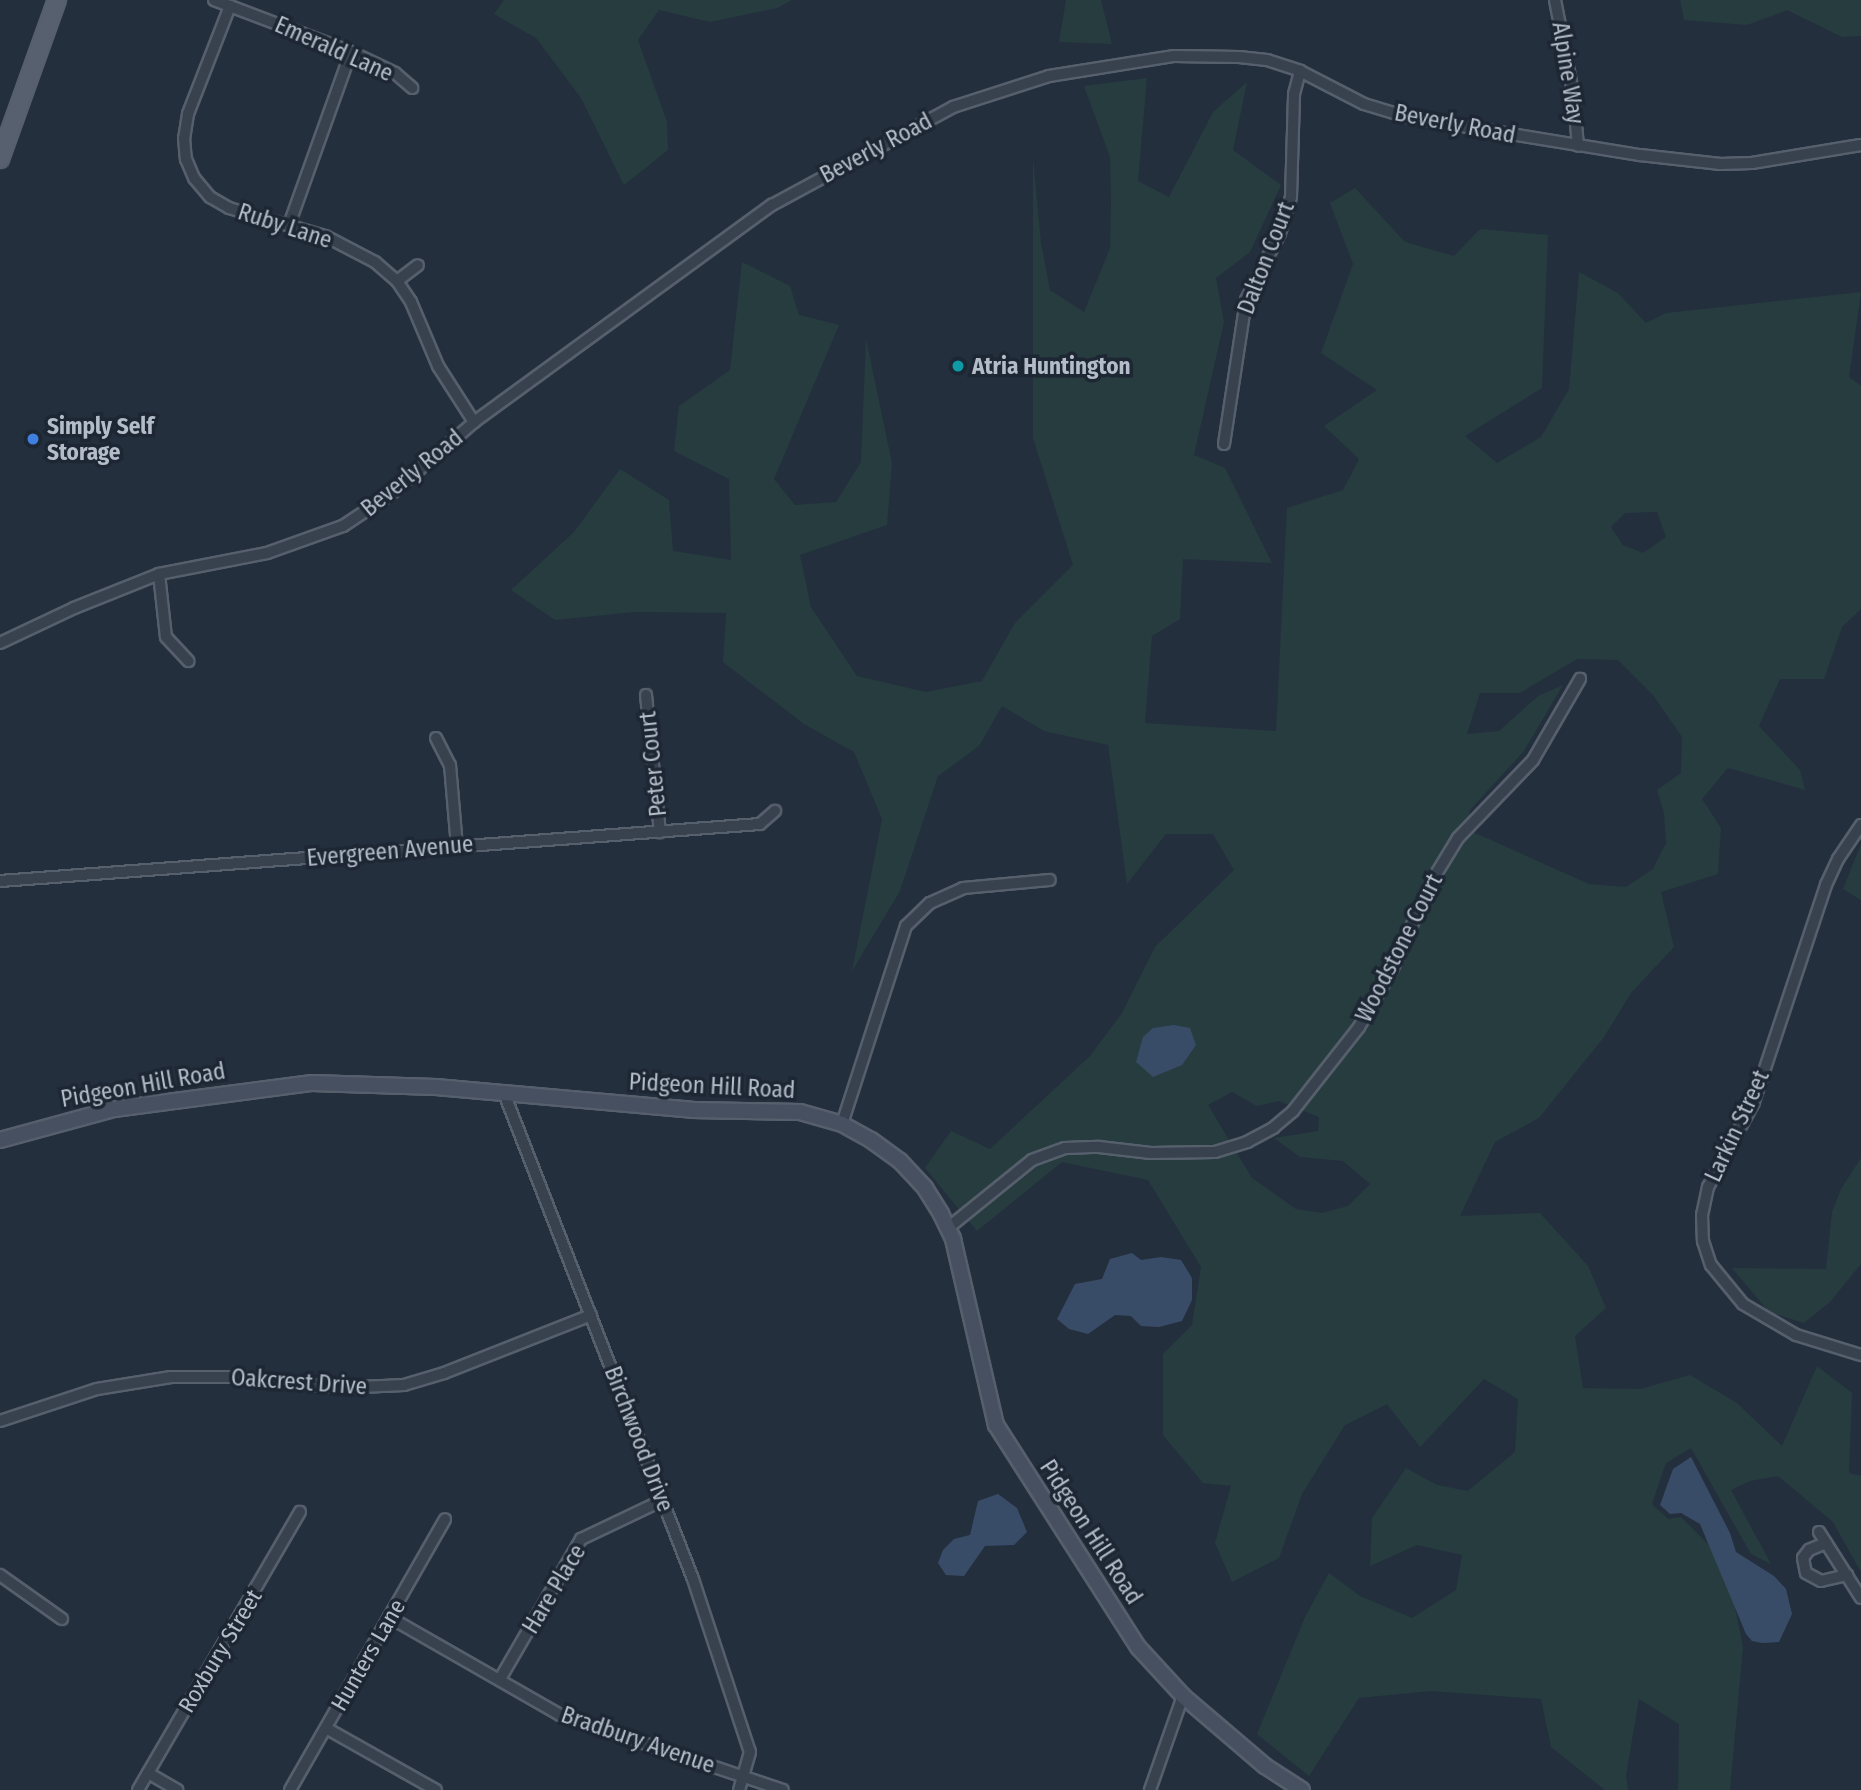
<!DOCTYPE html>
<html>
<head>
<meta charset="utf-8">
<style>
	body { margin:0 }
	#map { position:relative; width:1861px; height:1790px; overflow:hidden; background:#242f3e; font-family:"Fira Sans Condensed",sans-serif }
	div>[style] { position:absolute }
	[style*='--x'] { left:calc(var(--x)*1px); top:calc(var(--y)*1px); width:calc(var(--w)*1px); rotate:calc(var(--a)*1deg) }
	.green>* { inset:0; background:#263c3f }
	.water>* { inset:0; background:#394c67 }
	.roads { filter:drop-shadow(2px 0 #565f6c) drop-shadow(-2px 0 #565f6c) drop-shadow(0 2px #565f6c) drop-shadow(0 -2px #565f6c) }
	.street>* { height:10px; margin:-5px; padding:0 5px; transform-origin:5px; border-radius:5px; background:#38414e }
	.secondary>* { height:14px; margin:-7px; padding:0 7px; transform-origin:7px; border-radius:7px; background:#465061 }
	.primary>* { height:16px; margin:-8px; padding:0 8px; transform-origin:8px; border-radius:8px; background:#56606e }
	.dots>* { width:19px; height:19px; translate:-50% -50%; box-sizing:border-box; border:4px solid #1d2633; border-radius:50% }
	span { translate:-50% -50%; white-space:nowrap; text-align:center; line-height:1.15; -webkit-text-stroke:7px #1d2633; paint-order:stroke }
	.street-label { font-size:23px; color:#b4bcc9 }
	.poi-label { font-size:23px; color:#b4bcc9; font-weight:700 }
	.left { translate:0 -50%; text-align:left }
</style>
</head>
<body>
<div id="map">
	<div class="green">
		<div style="clip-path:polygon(504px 0,792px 0,777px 8px,710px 22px,659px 10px,638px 40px,667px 122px,668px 150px,624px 185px,581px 98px,536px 38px,494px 14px)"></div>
		<div style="clip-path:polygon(1066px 0,1101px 0,1112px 44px,1059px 42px)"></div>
		<div style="clip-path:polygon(1680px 0,1861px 0,1861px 36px,1842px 37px,1787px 10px,1747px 25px,1684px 20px)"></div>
		<div style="clip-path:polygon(evenodd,1147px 78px,1138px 181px,1169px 197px,1213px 112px,1247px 82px,1233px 150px,1281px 185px,1250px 252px,1216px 278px,1224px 322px,1194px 455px,1225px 468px,1272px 563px,1183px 559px,1180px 619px,1152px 636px,1145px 723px,1276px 731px,1287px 508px,1343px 490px,1359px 459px,1324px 426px,1377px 390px,1321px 353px,1353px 264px,1330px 203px,1355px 188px,1405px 242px,1454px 256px,1480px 229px,1548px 235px,1542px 388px,1465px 436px,1497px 463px,1541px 437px,1569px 389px,1579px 272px,1618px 293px,1646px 323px,1666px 313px,1861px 292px,1849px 377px,1861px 386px,1861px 609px,1842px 627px,1824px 679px,1780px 679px,1759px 726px,1800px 770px,1805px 790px,1728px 768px,1702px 799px,1721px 828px,1718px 874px,1661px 892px,1674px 947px,1631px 993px,1604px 1037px,1539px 1118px,1495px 1142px,1460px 1216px,1540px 1213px,1588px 1266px,1606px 1308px,1575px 1336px,1583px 1388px,1640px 1389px,1690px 1375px,1737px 1403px,1782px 1446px,1817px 1366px,1852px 1393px,1849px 1473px,1861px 1476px,1861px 1572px,1833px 1522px,1778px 1476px,1750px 1481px,1731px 1490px,1771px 1564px,1751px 1554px,1691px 1448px,1666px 1463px,1652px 1504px,1668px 1519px,1681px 1517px,1714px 1550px,1735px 1607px,1743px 1647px,1730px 1790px,1678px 1790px,1679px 1724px,1639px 1699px,1626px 1775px,1628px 1790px,1605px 1790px,1551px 1747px,1541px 1699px,1431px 1691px,1359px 1698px,1309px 1776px,1257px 1734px,1305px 1617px,1329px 1573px,1360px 1596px,1412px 1618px,1456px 1590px,1462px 1555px,1417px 1545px,1370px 1566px,1372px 1518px,1406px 1468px,1437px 1485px,1468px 1491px,1515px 1452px,1518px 1399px,1484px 1379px,1420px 1447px,1387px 1404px,1345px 1425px,1302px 1494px,1279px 1558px,1232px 1582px,1215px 1543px,1231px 1486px,1203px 1483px,1163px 1435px,1163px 1354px,1192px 1325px,1201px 1267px,1148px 1180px,1062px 1162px,977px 1231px,925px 1168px,951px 1131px,990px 1149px,1090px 1056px,1122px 1013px,1155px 947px,1234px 870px,1213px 834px,1166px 834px,1127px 884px,1108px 745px,1044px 731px,1002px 706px,979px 746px,938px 776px,900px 891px,852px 971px,882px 819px,854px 752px,804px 724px,723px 662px,726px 613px,634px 612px,555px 620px,511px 590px,574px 532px,620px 469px,669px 500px,673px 551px,731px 560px,729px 479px,674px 451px,679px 406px,730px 370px,742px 262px,790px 286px,799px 315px,839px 325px,774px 479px,795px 505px,836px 502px,861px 462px,866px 339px,892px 463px,887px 525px,800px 555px,811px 607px,857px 676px,926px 692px,982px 681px,1015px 623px,1073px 565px,1033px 438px,1033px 157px,1041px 243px,1050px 290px,1084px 312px,1110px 248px,1111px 202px,1110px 157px,1084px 86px,1147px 78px,1657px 512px,1666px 537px,1643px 553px,1623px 545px,1611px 527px,1625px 513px,1657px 512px,1147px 78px,1577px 659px,1618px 660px,1653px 695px,1682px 737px,1681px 773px,1657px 790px,1664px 813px,1666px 843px,1653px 869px,1626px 887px,1589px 884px,1475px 833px,1469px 811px,1524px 751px,1563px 685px,1538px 696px,1499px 731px,1467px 734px,1480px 693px,1520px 693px,1577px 659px,1147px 78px,1232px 1092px,1257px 1106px,1279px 1101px,1319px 1117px,1318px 1131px,1274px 1138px,1300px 1157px,1343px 1161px,1370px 1184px,1348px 1206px,1322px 1213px,1296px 1209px,1252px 1178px,1208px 1105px,1232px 1092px)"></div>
		<div style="clip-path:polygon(1861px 844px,1861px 900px,1843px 889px)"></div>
		<div style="clip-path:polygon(1861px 1158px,1861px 1264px,1830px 1302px,1804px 1323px,1769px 1312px,1732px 1268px,1826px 1269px,1832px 1212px,1841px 1189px)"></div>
	</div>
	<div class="water">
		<div style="clip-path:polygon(1174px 1025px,1190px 1028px,1196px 1045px,1182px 1065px,1153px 1077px,1136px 1062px,1143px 1037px,1153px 1028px)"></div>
		<div style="clip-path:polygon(1132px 1253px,1141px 1260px,1161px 1257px,1181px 1260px,1192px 1278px,1192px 1300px,1182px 1321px,1159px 1327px,1141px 1326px,1131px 1316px,1115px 1315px,1088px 1334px,1069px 1329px,1057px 1319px,1075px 1284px,1102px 1279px,1110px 1259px)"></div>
		<div style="clip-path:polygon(1691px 1457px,1730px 1533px,1736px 1552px,1774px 1576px,1786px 1589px,1792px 1614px,1779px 1642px,1762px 1643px,1752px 1641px,1746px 1634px,1700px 1524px,1681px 1513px,1670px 1514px,1660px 1505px,1673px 1469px)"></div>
		<div style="clip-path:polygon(998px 1494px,1017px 1508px,1027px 1532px,1014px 1545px,985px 1546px,964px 1576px,946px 1575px,938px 1563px,943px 1550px,954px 1539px,970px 1535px,978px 1501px)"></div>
	</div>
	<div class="roads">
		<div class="street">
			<div style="--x:214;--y:0;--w:147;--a:20.8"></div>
			<div style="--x:351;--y:52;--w:49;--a:25.5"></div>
			<div style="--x:395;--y:73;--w:23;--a:41"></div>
			<div style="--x:1555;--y:0;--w:94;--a:78.9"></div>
			<div style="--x:1573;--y:92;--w:54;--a:84.7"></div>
			<div style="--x:230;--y:6;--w:116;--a:111.3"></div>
			<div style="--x:188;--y:114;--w:24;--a:99"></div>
			<div style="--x:184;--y:138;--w:21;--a:85"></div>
			<div style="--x:186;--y:159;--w:21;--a:67"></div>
			<div style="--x:194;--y:178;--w:25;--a:50"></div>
			<div style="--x:210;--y:197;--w:22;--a:30"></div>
			<div style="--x:229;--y:208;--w:100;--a:16.3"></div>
			<div style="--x:325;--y:236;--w:56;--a:27.5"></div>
			<div style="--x:375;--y:262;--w:29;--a:41"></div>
			<div style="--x:397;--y:281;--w:25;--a:56"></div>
			<div style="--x:411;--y:302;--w:69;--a:67.1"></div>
			<div style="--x:438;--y:366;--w:67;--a:57.3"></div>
			<div style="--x:289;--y:225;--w:184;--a:-70.3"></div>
			<div style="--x:397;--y:281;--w:26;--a:-37"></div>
			<div style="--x:1224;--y:444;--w:146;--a:-81.3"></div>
			<div style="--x:1246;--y:300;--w:75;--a:-63.1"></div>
			<div style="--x:1280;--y:233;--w:38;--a:-73"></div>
			<div style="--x:1291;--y:197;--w:103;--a:-88.3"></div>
			<div style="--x:1294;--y:94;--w:24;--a:-75"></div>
			<div style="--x:159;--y:574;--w:63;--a:83.7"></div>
			<div style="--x:166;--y:637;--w:33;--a:47"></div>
			<div style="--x:0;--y:643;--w:82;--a:-25.3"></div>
			<div style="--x:74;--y:608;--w:92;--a:-21.8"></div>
			<div style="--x:159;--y:574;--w:110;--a:-11"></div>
			<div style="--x:267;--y:553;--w:81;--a:-19.6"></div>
			<div style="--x:343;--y:526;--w:58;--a:-33.7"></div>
			<div style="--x:391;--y:494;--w:110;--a:-40.9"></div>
			<div style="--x:474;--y:422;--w:369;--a:-36.1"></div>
			<div style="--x:772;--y:205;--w:206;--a:-28.4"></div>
			<div style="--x:953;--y:107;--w:101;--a:-17.9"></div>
			<div style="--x:1049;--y:76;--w:127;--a:-9.1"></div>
			<div style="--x:1174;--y:56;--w:65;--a:0.9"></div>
			<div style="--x:1239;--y:57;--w:28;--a:6"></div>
			<div style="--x:1267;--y:60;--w:35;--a:18"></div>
			<div style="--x:1300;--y:71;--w:72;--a:27.3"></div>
			<div style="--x:1364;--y:104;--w:45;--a:16.8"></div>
			<div style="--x:1407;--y:117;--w:236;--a:9.3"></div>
			<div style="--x:1640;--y:155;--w:81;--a:6.4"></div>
			<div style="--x:1720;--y:164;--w:32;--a:-2"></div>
			<div style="--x:1752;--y:163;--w:110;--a:-9.4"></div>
			<div style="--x:646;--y:695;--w:138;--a:84.2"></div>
			<div style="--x:436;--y:738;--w:30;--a:63"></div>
			<div style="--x:450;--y:765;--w:81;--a:85.1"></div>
			<div style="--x:1861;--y:825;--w:41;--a:124.1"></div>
			<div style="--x:1838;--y:859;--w:29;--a:115"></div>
			<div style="--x:1826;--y:885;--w:229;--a:108.4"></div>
			<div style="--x:1754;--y:1102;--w:97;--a:118.4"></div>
			<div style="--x:1708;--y:1187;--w:29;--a:102"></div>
			<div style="--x:1702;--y:1215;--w:26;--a:88"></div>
			<div style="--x:1703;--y:1241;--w:25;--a:72"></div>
			<div style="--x:1711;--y:1265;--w:50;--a:50.6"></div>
			<div style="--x:1743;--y:1304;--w:61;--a:30.3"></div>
			<div style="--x:1796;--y:1335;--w:68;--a:17.1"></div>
			<div style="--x:0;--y:881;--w:762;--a:-4.29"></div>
			<div style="--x:760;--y:824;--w:20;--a:-41"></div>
			<div style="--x:504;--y:1093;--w:521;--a:68.75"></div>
			<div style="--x:693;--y:1579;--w:182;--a:71.8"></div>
			<div style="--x:750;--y:1752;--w:40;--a:106"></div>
			<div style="--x:842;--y:1124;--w:208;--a:-72.1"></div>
			<div style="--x:906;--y:926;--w:33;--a:-44"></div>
			<div style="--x:930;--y:903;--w:36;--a:-24"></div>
			<div style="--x:963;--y:888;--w:87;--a:-5.3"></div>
			<div style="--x:948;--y:1228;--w:108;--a:-39"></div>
			<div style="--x:1032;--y:1160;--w:35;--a:-20"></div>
			<div style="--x:1065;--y:1148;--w:34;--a:-2"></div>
			<div style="--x:1099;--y:1147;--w:52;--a:6.6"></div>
			<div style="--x:1151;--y:1153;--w:64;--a:-0.9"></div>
			<div style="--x:1215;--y:1152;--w:34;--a:-17"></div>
			<div style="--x:1247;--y:1142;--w:30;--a:-28"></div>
			<div style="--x:1273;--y:1128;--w:26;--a:-40"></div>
			<div style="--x:1293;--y:1111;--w:107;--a:-51.8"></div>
			<div style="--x:1359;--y:1027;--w:68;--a:-60"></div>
			<div style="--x:1393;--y:968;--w:92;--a:-66.2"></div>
			<div style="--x:1430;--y:884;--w:54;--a:-58.7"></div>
			<div style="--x:1458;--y:838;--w:108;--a:-46.1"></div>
			<div style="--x:1533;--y:760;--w:94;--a:-59.9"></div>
			<div style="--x:0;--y:1421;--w:102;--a:-18.3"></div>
			<div style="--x:97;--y:1389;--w:75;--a:-9.2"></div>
			<div style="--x:171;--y:1377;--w:68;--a:0"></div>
			<div style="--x:239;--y:1377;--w:101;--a:6.3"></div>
			<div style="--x:339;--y:1388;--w:65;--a:-2.6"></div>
			<div style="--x:404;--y:1385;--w:42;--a:-16.7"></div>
			<div style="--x:444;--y:1373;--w:158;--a:-21.5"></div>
			<div style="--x:1819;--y:1532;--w:78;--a:57.5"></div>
			<div style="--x:1826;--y:1543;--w:18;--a:158"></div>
			<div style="--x:1809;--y:1550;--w:10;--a:127"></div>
			<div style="--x:1803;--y:1558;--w:15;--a:79"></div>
			<div style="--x:1806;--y:1573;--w:17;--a:28"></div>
			<div style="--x:1821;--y:1581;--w:27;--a:-13"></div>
			<div style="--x:0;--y:1575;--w:76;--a:35.4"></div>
			<div style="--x:389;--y:1617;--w:197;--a:29.8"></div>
			<div style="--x:560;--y:1715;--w:235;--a:18.6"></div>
			<div style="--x:500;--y:1679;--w:162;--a:-59.9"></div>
			<div style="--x:581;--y:1539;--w:91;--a:-25.4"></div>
			<div style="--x:326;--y:1728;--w:126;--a:29.4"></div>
			<div style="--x:148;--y:1773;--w:34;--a:30"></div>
			<div style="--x:138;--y:1790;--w:322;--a:-59.8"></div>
			<div style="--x:290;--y:1790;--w:312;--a:-60.2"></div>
			<div style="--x:1150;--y:1790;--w:100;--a:-70.7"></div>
		</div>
		<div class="secondary">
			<div style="--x:0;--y:1140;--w:118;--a:-15.2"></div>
			<div style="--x:114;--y:1109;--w:200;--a:-7.5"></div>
			<div style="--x:312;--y:1083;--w:124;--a:1.8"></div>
			<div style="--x:436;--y:1087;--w:257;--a:5.1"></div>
			<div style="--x:692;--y:1110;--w:108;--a:1.1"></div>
			<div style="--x:800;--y:1112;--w:44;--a:15.9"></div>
			<div style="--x:842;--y:1124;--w:33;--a:29"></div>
			<div style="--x:871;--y:1140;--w:36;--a:36"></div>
			<div style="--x:900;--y:1161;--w:37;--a:47"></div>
			<div style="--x:925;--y:1188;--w:31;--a:58"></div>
			<div style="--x:941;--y:1214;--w:28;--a:64"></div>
			<div style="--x:953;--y:1239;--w:191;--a:77"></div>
			<div style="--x:996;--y:1425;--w:264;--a:57.4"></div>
			<div style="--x:1138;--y:1647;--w:67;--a:47.4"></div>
			<div style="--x:1183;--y:1696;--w:108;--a:40.5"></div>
			<div style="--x:1265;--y:1766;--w:44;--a:33"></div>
		</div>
		<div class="primary">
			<div style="--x:0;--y:159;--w:169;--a:-70.3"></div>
		</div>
	</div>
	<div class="dots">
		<div style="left:958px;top:366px;background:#0f9aa8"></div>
		<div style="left:33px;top:439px;background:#3f7fe0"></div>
	</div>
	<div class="street-label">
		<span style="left:334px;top:49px;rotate:24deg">Emerald Lane</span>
		<span style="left:1568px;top:73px;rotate:81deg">Alpine Way</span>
		<span style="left:1455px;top:124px;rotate:11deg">Beverly Road</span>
		<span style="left:876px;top:148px;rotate:-28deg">Beverly Road</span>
		<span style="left:285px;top:226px;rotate:18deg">Ruby Lane</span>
		<span style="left:1266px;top:258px;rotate:-69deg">Dalton Court</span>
		<span style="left:412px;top:473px;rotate:-39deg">Beverly Road</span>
		<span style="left:653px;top:764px;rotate:-96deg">Peter Court</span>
		<span style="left:390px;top:851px;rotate:-5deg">Evergreen Avenue</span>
		<span style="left:1399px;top:948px;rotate:-63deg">Woodstone Court</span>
		<span style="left:143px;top:1085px;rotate:-10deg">Pidgeon Hill Road</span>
		<span style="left:712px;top:1086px;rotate:3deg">Pidgeon Hill Road</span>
		<span style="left:1737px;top:1126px;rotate:-65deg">Larkin Street</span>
		<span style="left:299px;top:1382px;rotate:4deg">Oakcrest Drive</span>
		<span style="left:639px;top:1439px;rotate:69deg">Birchwood Drive</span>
		<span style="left:1091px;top:1532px;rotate:57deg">Pidgeon Hill Road</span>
		<span style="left:554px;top:1589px;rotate:-59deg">Hare Place</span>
		<span style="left:220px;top:1651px;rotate:-59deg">Roxbury Street</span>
		<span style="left:368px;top:1655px;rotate:-60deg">Hunters Lane</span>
		<span style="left:638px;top:1740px;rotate:19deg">Bradbury Avenue</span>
	</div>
	<div class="poi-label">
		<span class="left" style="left:972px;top:366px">Atria Huntington</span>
		<span class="left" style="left:47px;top:439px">Simply Self<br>Storage</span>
	</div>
</div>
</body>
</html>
